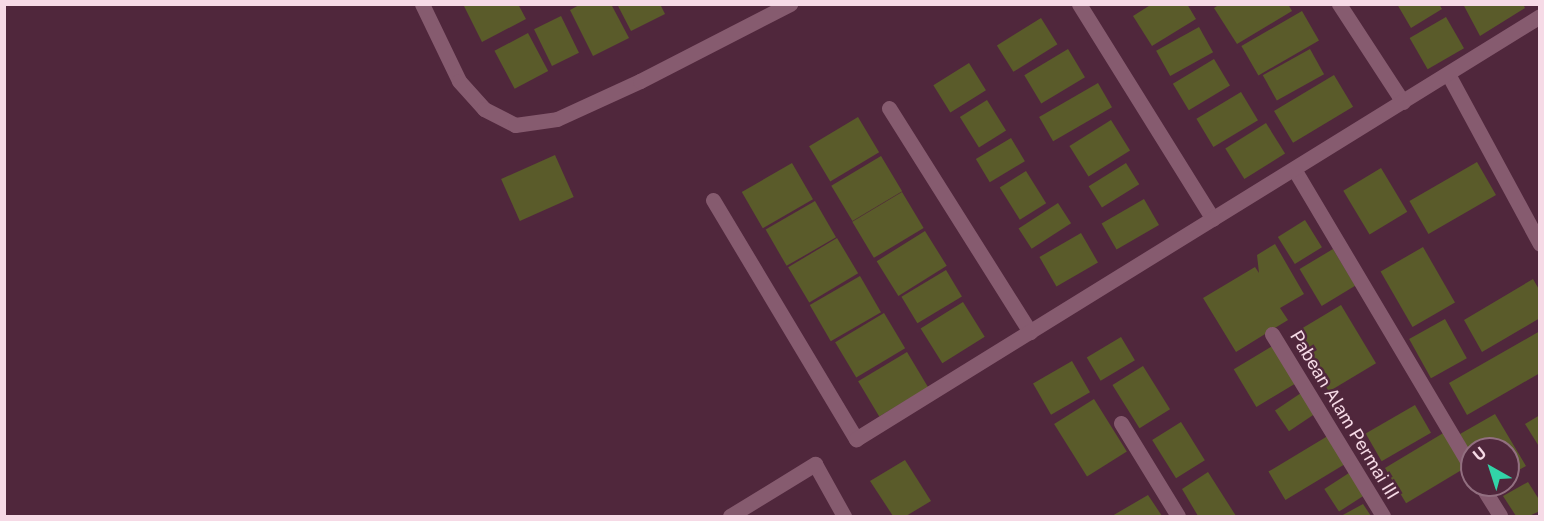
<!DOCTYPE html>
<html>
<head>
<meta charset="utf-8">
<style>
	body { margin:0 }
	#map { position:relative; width:1544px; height:521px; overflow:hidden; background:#50273c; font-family:"Public Sans",sans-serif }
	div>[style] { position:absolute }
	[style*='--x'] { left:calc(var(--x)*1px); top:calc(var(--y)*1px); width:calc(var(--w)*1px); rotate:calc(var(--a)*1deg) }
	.building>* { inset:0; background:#5a5b2a; transform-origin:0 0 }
	.street>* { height:15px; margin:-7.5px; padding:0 7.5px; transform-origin:7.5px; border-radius:7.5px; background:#865b6f }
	span { translate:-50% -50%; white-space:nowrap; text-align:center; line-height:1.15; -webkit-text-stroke:5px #50273c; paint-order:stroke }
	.street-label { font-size:18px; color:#f6dae6 }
	.frame { position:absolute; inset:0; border:6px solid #f6dae6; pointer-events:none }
	.north { position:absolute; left:1460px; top:437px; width:60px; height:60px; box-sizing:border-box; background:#50273c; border:2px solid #926f80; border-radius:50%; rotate:321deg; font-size:16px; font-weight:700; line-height:24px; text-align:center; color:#f6dae6 }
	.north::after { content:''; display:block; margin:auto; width:21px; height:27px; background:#32d4a8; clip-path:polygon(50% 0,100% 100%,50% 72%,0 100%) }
</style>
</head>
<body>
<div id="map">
	<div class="building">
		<div style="clip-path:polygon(463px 4px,518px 4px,526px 19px,482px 42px)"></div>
		<div style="clip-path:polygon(581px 4px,611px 4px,629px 38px,593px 56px,570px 10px)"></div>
		<div style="clip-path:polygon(617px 4px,660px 4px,665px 14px,631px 31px)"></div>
		<div style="clip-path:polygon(1152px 4px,1187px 4px,1196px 19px,1152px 46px,1133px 16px)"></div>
		<div style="clip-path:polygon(1220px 4px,1288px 4px,1292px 11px,1237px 44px,1214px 8px)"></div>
		<div style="clip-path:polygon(1397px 4px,1439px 4px,1442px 9px,1411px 28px)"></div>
		<div style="clip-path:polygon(1463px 4px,1523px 4px,1525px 8px,1480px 36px)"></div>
		<div style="left:1302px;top:11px;width:34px;height:70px;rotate:60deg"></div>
		<div style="left:561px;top:16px;width:41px;height:30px;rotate:64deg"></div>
		<div style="left:1446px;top:17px;width:36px;height:42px;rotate:60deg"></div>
		<div style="left:1041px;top:18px;width:31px;height:52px;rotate:58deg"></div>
		<div style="left:1199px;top:27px;width:29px;height:49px;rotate:61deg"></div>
		<div style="left:528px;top:33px;width:43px;height:38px;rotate:62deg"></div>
		<div style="left:1068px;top:49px;width:33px;height:51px;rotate:59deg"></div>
		<div style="left:1310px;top:49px;width:29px;height:54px;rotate:61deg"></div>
		<div style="left:1214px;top:59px;width:31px;height:48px;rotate:59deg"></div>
		<div style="left:969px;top:63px;width:32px;height:42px;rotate:58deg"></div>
		<div style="left:1334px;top:75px;width:37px;height:70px;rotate:59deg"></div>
		<div style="left:1098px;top:83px;width:28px;height:68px;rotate:60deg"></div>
		<div style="left:1241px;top:92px;width:33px;height:52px;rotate:59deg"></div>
		<div style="left:987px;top:100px;width:36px;height:32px;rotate:58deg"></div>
		<div style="left:858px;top:117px;width:41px;height:57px;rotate:59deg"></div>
		<div style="left:1111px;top:120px;width:36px;height:49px;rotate:58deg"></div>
		<div style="left:1266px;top:123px;width:36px;height:48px;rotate:58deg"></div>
		<div style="left:1011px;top:138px;width:27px;height:41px;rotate:59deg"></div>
		<div style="left:555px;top:155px;width:46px;height:59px;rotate:66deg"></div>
		<div style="left:881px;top:156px;width:41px;height:58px;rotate:59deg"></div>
		<div style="left:1477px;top:162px;width:38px;height:78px;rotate:60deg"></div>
		<div style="left:792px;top:163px;width:42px;height:58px;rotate:60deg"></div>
		<div style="left:1126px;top:163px;width:25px;height:44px;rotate:58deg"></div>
		<div style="left:1381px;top:168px;width:51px;height:44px;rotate:59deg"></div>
		<div style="left:1026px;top:171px;width:38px;height:31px;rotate:58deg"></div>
		<div style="left:902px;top:192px;width:42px;height:58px;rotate:59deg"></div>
		<div style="left:1144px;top:199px;width:30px;height:49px;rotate:60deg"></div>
		<div style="left:815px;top:201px;width:42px;height:57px;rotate:60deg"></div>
		<div style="left:1058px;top:203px;width:24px;height:47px;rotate:57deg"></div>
		<div style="left:1305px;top:220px;width:32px;height:32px;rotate:58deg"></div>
		<div style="left:925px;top:231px;width:41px;height:57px;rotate:58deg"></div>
		<div style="left:1081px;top:233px;width:34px;height:48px;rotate:60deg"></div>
		<div style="left:837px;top:238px;width:41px;height:57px;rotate:59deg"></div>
		<div style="clip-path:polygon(1275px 244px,1304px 294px,1280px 308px,1288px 320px,1236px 352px,1203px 298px,1255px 267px,1259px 273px,1257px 255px)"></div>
		<div style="left:1423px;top:247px;width:64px;height:49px;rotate:60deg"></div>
		<div style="left:1333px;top:249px;width:43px;height:39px;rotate:59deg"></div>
		<div style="left:946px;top:270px;width:31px;height:52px;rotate:59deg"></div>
		<div style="left:860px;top:276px;width:42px;height:58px;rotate:60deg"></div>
		<div style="clip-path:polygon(1533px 279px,1540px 291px,1540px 318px,1482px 352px,1464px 320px)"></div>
		<div style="left:963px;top:302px;width:41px;height:50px;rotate:58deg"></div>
		<div style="left:1341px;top:305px;width:68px;height:55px;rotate:59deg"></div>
		<div style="left:884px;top:313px;width:41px;height:57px;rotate:59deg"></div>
		<div style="left:1445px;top:319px;width:45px;height:41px;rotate:61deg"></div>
		<div style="clip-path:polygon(1540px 331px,1540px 373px,1467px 415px,1449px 383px)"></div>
		<div style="left:1121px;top:337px;width:27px;height:40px;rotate:59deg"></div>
		<div style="left:1274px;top:345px;width:44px;height:47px;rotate:59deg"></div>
		<div style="left:907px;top:352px;width:41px;height:57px;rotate:59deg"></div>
		<div style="left:1072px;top:361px;width:36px;height:45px;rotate:60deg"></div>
		<div style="left:1143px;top:366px;width:51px;height:36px;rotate:58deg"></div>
		<div style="left:1304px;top:391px;width:25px;height:35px;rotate:56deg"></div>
		<div style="left:1094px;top:399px;width:62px;height:47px;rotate:58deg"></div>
		<div style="left:1415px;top:405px;width:32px;height:57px;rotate:60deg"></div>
		<div style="clip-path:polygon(1495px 414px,1526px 466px,1508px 476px,1508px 449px,1472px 449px,1472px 455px,1460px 434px)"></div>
		<div style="clip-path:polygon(1540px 415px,1540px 448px,1525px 424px)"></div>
		<div style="left:1181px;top:422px;width:45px;height:34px;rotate:58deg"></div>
		<div style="left:1445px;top:432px;width:41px;height:70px;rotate:59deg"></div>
		<div style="left:1331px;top:434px;width:33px;height:73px;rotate:59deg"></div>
		<div style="clip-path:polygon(905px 460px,931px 501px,906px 516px,893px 516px,870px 481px)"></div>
		<div style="left:1352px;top:471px;width:27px;height:33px;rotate:57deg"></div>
		<div style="clip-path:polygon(1208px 472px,1236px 516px,1198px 516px,1182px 489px)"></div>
		<div style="clip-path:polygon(1528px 482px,1540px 501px,1540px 511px,1529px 516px,1516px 516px,1503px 496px)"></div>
		<div style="clip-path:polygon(1148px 495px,1162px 516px,1112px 516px)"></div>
		<div style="clip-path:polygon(1363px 504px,1371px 516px,1341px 516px)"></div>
	</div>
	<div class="street">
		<div style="--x:422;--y:4;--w:85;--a:64.3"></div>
		<div style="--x:459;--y:81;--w:38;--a:48"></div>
		<div style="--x:484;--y:109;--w:35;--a:27"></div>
		<div style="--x:515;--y:125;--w:42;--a:-8.1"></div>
		<div style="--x:557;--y:119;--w:91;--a:-24.6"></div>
		<div style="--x:640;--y:81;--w:169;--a:-27.2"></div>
		<div style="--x:1079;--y:4;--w:253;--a:58.1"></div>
		<div style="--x:1339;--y:4;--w:117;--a:56.9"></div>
		<div style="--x:1448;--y:74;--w:193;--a:61.6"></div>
		<div style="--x:889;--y:108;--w:265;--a:57.8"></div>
		<div style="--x:1294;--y:169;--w:349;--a:59.3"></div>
		<div style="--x:713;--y:200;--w:279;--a:59.1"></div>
		<div style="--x:856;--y:439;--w:804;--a:-31.73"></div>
		<div style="--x:1272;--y:334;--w:213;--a:58.6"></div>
		<div style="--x:1121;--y:423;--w:109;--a:58.5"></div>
		<div style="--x:1481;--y:485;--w:36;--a:58"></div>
		<div style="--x:730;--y:516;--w:100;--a:-31.5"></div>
		<div style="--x:815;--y:464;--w:60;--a:60.9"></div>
	</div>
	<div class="street-label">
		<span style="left:1344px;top:415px;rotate:59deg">Pabean Alam Permai III</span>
	</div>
	<div class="frame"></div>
	<div class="north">U</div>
</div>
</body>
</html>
